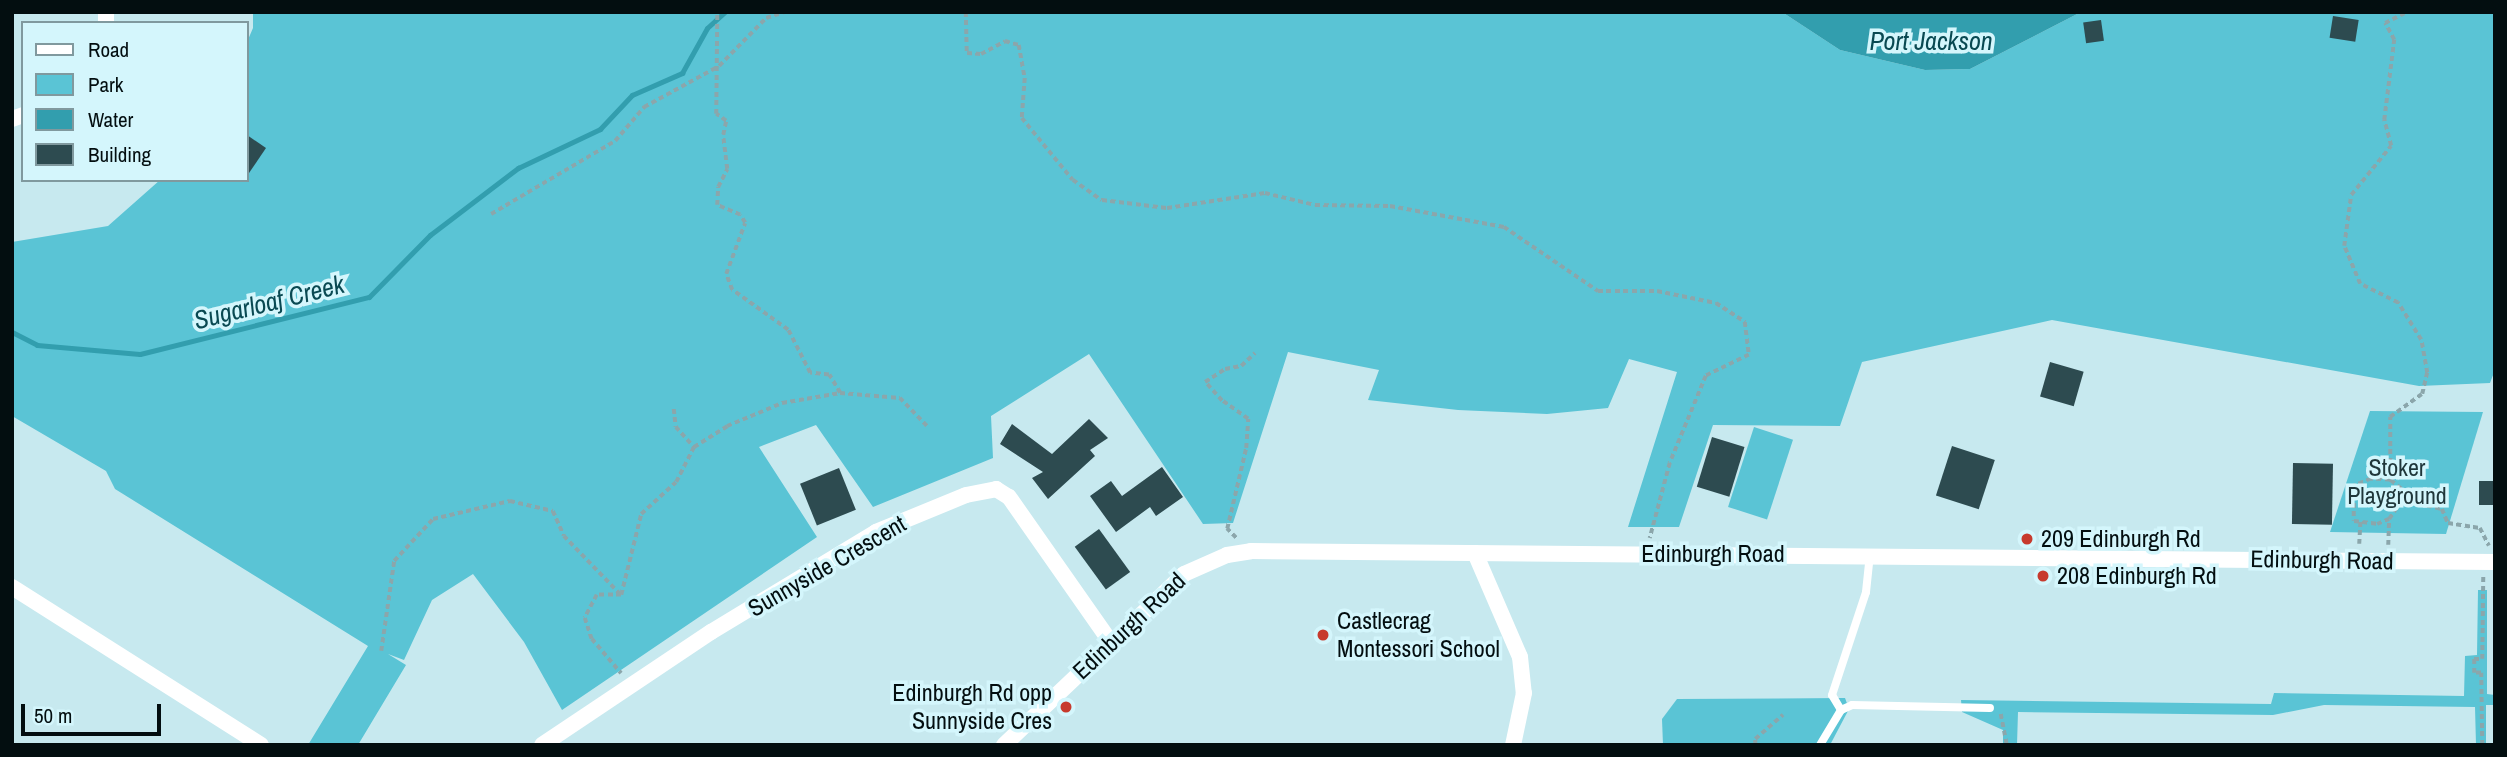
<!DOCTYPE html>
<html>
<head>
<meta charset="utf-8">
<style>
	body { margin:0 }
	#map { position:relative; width:2507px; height:757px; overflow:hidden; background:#c7e9ef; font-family:"Archivo Narrow",sans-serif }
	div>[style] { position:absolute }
	.green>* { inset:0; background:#5ac4d5; transform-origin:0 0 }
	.water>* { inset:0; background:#329eae }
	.stream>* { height:5px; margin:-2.5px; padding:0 2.5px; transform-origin:2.5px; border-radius:2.5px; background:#329eae }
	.building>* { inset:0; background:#2d4b50; transform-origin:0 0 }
	.path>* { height:3.5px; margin-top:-1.75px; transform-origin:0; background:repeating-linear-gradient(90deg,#8ba6ab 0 5px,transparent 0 8.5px) }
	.lane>* { height:8px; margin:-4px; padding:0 4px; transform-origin:4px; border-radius:4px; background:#fff }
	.street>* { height:16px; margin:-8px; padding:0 8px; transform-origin:8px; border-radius:8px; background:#fff }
	.dots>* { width:19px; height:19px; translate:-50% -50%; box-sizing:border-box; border:4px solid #d4f6fc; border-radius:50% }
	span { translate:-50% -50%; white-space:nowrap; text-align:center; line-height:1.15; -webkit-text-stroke:7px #d4f6fc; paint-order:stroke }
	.park-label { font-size:24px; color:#1f363a }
	.poi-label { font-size:24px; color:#030e10 }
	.left { translate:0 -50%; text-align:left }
	.right { translate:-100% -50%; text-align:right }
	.street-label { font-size:24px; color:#030e10 }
	.water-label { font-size:26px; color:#094952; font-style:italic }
	.frame { position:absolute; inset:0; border:14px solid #030e10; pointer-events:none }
	.legend { position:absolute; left:21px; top:21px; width:228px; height:161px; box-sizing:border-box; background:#d4f6fc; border:2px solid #80999e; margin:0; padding:9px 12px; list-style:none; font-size:21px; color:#030e10 }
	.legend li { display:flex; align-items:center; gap:14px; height:35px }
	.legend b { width:35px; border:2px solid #80999e }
	.scale { position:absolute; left:21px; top:704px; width:140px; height:32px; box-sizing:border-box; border:4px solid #030e10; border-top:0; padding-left:9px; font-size:21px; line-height:24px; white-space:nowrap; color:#030e10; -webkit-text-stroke:5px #d4f6fc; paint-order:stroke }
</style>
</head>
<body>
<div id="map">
	<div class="green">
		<i style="clip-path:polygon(253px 12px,1782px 12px,1840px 50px,1925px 70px,1970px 69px,2081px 12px,2495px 12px,2495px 370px,2490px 383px,2419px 386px,2052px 320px,1862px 362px,1840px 426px,1713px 425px,1679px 527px,1628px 527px,1677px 372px,1629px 359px,1608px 408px,1547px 414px,1458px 410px,1368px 400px,1379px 370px,1288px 352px,1233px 523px,1203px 524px,1089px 354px,991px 416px,993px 458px,873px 507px,816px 425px,759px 447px,817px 537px,562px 710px,524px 642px,473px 574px,432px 600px,404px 660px,388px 654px,406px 665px,358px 745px,308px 745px,368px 646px,115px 489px,106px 471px,12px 416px,12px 242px,108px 226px,160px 180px,247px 180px,247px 42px,253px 28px)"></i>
		<i style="clip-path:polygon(2370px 411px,2483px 412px,2446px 534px,2330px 532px)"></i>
		<i style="left:1754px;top:427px;width:41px;height:84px;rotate:18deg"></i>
		<i style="clip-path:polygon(2478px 590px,2487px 590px,2487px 694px,2495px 695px,2495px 705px,2486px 705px,2486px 745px,2476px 745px,2475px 707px,2324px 705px,2273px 715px,2018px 712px,2017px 745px,2003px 745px,2003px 730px,1962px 712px,1961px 700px,2271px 704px,2274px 693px,2464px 696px,2465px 656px,2477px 655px)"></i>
		<i style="clip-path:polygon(1845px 698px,1849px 709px,1830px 745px,1663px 745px,1662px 719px,1677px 699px)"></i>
	</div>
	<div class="water">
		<i style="clip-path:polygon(1782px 12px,2081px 12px,1970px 69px,1925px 70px,1840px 50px)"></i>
	</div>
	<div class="stream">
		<i style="left:12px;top:332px;width:28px;rotate:27deg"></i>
		<i style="left:37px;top:345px;width:103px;rotate:5deg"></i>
		<i style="left:140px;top:354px;width:236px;rotate:-14deg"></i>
		<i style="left:369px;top:297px;width:87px;rotate:-45.5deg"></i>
		<i style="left:430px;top:235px;width:111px;rotate:-37.3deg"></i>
		<i style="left:518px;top:168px;width:91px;rotate:-25.4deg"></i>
		<i style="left:600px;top:129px;width:47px;rotate:-46.7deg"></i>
		<i style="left:632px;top:95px;width:55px;rotate:-23.7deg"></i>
		<i style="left:682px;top:73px;width:51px;rotate:-60.9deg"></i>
		<i style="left:707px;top:28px;width:24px;rotate:-42deg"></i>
	</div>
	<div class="building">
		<i style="left:2333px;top:16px;width:26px;height:22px;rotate:9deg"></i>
		<i style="left:2101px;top:20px;width:21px;height:18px;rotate:82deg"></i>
		<i style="clip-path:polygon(247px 135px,266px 148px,247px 176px)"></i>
		<i style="left:2050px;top:362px;width:35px;height:36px;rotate:16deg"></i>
		<i style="clip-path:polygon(1089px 419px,1108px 438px,1090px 450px,1095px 456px,1048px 499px,1032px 478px,1043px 472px,1000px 444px,1012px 424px,1052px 454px)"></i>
		<i style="left:1712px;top:437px;width:34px;height:52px;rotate:17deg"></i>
		<i style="left:1952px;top:446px;width:45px;height:52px;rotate:18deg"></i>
		<i style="left:2293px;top:463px;width:40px;height:61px;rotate:1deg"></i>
		<i style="clip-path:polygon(1162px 467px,1183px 497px,1156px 516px,1150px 507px,1116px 532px,1090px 496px,1111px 481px,1122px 496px)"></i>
		<i style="left:839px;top:468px;width:45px;height:42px;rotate:68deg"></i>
		<i style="left:2495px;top:481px;width:24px;height:16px;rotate:90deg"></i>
		<i style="left:1099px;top:529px;width:53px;height:30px;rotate:54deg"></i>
	</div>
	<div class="path">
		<i style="left:966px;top:12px;width:41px;rotate:88.6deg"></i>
		<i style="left:967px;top:53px;width:14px;rotate:4deg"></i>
		<i style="left:981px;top:54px;width:27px;rotate:-28deg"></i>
		<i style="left:1005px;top:41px;width:15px;rotate:16deg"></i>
		<i style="left:1019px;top:45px;width:34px;rotate:80deg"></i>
		<i style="left:1025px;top:78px;width:40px;rotate:94.3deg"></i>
		<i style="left:1022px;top:118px;width:80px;rotate:50.6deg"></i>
		<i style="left:1073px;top:180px;width:35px;rotate:35deg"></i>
		<i style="left:1102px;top:200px;width:65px;rotate:7deg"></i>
		<i style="left:1167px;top:208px;width:99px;rotate:-8.7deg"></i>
		<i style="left:1265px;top:193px;width:51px;rotate:13.5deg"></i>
		<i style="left:1315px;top:205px;width:75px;rotate:0.8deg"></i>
		<i style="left:1390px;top:206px;width:116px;rotate:10.4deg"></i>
		<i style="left:1504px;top:227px;width:114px;rotate:34.2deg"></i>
		<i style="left:1598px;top:291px;width:59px"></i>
		<i style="left:1657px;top:291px;width:60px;rotate:11.5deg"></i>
		<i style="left:1716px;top:303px;width:35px;rotate:33deg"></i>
		<i style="left:1745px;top:322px;width:33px;rotate:83deg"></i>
		<i style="left:1749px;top:355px;width:48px;rotate:154deg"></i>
		<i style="left:1706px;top:376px;width:94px;rotate:112.5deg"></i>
		<i style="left:1670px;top:463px;width:78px;rotate:104.9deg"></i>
		<i style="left:491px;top:214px;width:144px;rotate:-30.5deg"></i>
		<i style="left:615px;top:141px;width:45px;rotate:-49.5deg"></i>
		<i style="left:644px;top:107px;width:85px;rotate:-28.7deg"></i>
		<i style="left:719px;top:66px;width:67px;rotate:-45.6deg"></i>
		<i style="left:766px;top:18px;width:19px;rotate:-18deg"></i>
		<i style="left:840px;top:393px;width:60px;rotate:4.8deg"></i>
		<i style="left:900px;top:398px;width:39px;rotate:46deg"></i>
		<i style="left:674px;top:409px;width:18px;rotate:84deg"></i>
		<i style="left:676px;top:427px;width:27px;rotate:48deg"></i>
		<i style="left:2390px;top:480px;width:63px;rotate:-90deg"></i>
		<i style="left:2390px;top:417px;width:39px;rotate:-36deg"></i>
		<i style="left:2422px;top:394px;width:22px;rotate:-77deg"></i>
		<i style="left:2427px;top:373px;width:34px;rotate:-100deg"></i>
		<i style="left:2421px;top:340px;width:44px;rotate:-121.9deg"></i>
		<i style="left:2398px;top:303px;width:42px;rotate:-153.4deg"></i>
		<i style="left:2360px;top:284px;width:41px;rotate:-112.8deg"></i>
		<i style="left:2344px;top:246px;width:51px;rotate:-82.2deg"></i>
		<i style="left:2351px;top:195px;width:63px;rotate:-50.8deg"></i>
		<i style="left:2391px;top:146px;width:27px;rotate:-105deg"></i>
		<i style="left:2384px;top:120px;width:81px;rotate:-82.9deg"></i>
		<i style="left:2394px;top:40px;width:19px;rotate:-118deg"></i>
		<i style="left:2385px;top:23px;width:25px;rotate:-27deg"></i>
		<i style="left:2402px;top:500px;width:41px;rotate:12.7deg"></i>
		<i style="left:2442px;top:509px;width:15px;rotate:67deg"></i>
		<i style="left:2448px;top:523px;width:32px;rotate:9deg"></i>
		<i style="left:2480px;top:528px;width:20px;rotate:63deg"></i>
		<i style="left:1236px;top:538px;width:13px;rotate:-135deg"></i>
		<i style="left:1227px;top:529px;width:83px;rotate:-76.8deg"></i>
		<i style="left:1246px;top:448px;width:29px;rotate:-86deg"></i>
		<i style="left:1248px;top:419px;width:32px;rotate:-145deg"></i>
		<i style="left:1222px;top:401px;width:25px;rotate:-132deg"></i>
		<i style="left:1205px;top:382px;width:24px;rotate:-33deg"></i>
		<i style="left:1225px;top:369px;width:16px;rotate:-11deg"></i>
		<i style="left:1241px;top:366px;width:19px;rotate:-43deg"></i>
		<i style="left:2359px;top:544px;width:22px;rotate:-87deg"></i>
		<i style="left:2388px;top:545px;width:26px;rotate:-88deg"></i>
		<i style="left:2389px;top:519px;width:23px;rotate:-56deg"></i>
		<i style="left:2402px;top:500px;width:11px;rotate:-95deg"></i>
		<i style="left:2401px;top:489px;width:14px;rotate:-141deg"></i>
		<i style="left:2390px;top:480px;width:19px;rotate:-177deg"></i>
		<i style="left:2371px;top:479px;width:18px;rotate:158deg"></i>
		<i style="left:2354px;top:486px;width:35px;rotate:90deg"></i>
		<i style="left:2354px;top:521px;width:23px;rotate:7deg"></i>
		<i style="left:2377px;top:524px;width:13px;rotate:-23deg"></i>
		<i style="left:621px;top:595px;width:83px;rotate:-76.1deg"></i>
		<i style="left:641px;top:514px;width:47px;rotate:-42.4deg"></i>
		<i style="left:676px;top:482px;width:39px;rotate:-63deg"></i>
		<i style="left:694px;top:447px;width:39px;rotate:-32deg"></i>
		<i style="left:727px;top:426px;width:60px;rotate:-22.7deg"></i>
		<i style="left:782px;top:403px;width:59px;rotate:-9.8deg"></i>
		<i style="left:840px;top:393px;width:21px;rotate:-121deg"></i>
		<i style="left:829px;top:375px;width:19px;rotate:-174deg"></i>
		<i style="left:810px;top:373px;width:48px;rotate:-117.1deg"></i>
		<i style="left:788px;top:330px;width:69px;rotate:-144.5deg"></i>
		<i style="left:732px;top:290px;width:17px;rotate:-111deg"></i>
		<i style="left:726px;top:274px;width:54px;rotate:-69.6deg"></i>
		<i style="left:745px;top:223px;width:9px;rotate:-122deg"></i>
		<i style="left:740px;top:215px;width:25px;rotate:-157deg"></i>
		<i style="left:717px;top:205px;width:18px;rotate:-87deg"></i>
		<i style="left:718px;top:187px;width:20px;rotate:-63deg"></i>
		<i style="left:727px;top:169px;width:34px;rotate:-97deg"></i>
		<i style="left:723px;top:135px;width:14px;rotate:-78deg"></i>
		<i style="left:726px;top:121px;width:12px;rotate:-145deg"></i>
		<i style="left:716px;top:114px;width:102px;rotate:-89.4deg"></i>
		<i style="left:621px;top:595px;width:24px;rotate:180deg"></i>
		<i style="left:597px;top:595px;width:26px;rotate:118deg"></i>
		<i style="left:585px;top:618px;width:22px;rotate:72deg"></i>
		<i style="left:592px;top:639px;width:45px;rotate:49.5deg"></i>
		<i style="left:381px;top:651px;width:91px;rotate:-81.8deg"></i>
		<i style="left:394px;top:561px;width:57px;rotate:-47.1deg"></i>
		<i style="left:433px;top:519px;width:79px;rotate:-13.2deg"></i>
		<i style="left:510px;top:501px;width:44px;rotate:13.1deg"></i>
		<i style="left:553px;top:511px;width:27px;rotate:66deg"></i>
		<i style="left:564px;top:536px;width:82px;rotate:46deg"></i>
		<i style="left:2001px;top:714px;width:32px;rotate:79deg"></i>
		<i style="left:1755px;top:745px;width:6px;rotate:-90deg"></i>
		<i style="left:1755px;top:739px;width:37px;rotate:-41deg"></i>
		<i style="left:2482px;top:745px;width:72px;rotate:-90.8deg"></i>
		<i style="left:2481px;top:673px;width:7px;rotate:180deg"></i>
		<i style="left:2474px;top:673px;width:14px;rotate:-90deg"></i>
		<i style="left:2474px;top:659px;width:8px"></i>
		<i style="left:2482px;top:659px;width:83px;rotate:-89.3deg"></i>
	</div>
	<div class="lane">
		<i style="left:1841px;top:710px;width:12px;rotate:-24deg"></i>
		<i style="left:1852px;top:705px;width:138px;rotate:1.2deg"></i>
		<i style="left:1820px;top:745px;width:41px;rotate:-59deg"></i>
		<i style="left:1841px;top:710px;width:17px;rotate:-121deg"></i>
		<i style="left:1832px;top:695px;width:108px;rotate:-71.7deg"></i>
		<i style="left:1866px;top:592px;width:36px;rotate:-84deg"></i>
	</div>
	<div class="street">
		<i style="left:106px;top:23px;width:11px;rotate:-90deg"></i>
		<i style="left:12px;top:119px;width:12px;rotate:-20deg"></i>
		<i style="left:1475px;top:553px;width:113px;rotate:66.6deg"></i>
		<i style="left:1520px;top:657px;width:36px;rotate:84deg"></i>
		<i style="left:1524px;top:693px;width:53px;rotate:101.9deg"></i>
		<i style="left:12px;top:587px;width:295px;rotate:32.4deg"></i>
		<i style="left:542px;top:745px;width:203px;rotate:-33.8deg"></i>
		<i style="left:711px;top:632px;width:193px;rotate:-31.2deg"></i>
		<i style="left:876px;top:532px;width:97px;rotate:-22.3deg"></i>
		<i style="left:966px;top:495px;width:31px;rotate:-11deg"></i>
		<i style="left:996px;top:489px;width:15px;rotate:32deg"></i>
		<i style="left:1009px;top:497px;width:176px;rotate:55deg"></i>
		<i style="left:1004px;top:745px;width:248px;rotate:-43.5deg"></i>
		<i style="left:1184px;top:574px;width:47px;rotate:-23.8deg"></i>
		<i style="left:1227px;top:555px;width:24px;rotate:-9deg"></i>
		<i style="left:1251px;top:551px;width:1244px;rotate:0.51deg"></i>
	</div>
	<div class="dots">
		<i style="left:2027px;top:539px;background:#c73a2d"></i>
		<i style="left:2043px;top:576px;background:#c73a2d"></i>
		<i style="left:1323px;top:635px;background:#c73a2d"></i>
		<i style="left:1066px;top:707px;background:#c73a2d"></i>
	</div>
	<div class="park-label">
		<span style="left:2397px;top:482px">Stoker<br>Playground</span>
	</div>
	<div class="poi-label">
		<span class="left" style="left:2041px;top:539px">209 Edinburgh Rd</span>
		<span class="left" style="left:2057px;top:576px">208 Edinburgh Rd</span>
		<span class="left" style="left:1337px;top:635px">Castlecrag<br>Montessori School</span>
		<span class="right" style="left:1052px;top:707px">Edinburgh Rd opp<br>Sunnyside Cres</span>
	</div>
	<div class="street-label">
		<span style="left:1713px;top:554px">Edinburgh Road</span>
		<span style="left:2322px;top:560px;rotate:1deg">Edinburgh Road</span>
		<span style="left:827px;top:566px;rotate:-30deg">Sunnyside Crescent</span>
		<span style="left:1129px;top:626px;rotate:-43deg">Edinburgh Road</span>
	</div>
	<div class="water-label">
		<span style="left:1931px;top:41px">Port Jackson</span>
		<span style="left:269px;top:302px;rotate:-14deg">Sugarloaf Creek</span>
	</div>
	<div class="frame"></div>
	<ul class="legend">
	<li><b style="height:9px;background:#fff"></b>Road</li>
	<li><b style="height:19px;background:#5ac4d5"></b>Park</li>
	<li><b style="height:19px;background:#329eae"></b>Water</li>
	<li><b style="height:19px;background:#2d4b50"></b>Building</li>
	</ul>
	<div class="scale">50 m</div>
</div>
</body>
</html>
